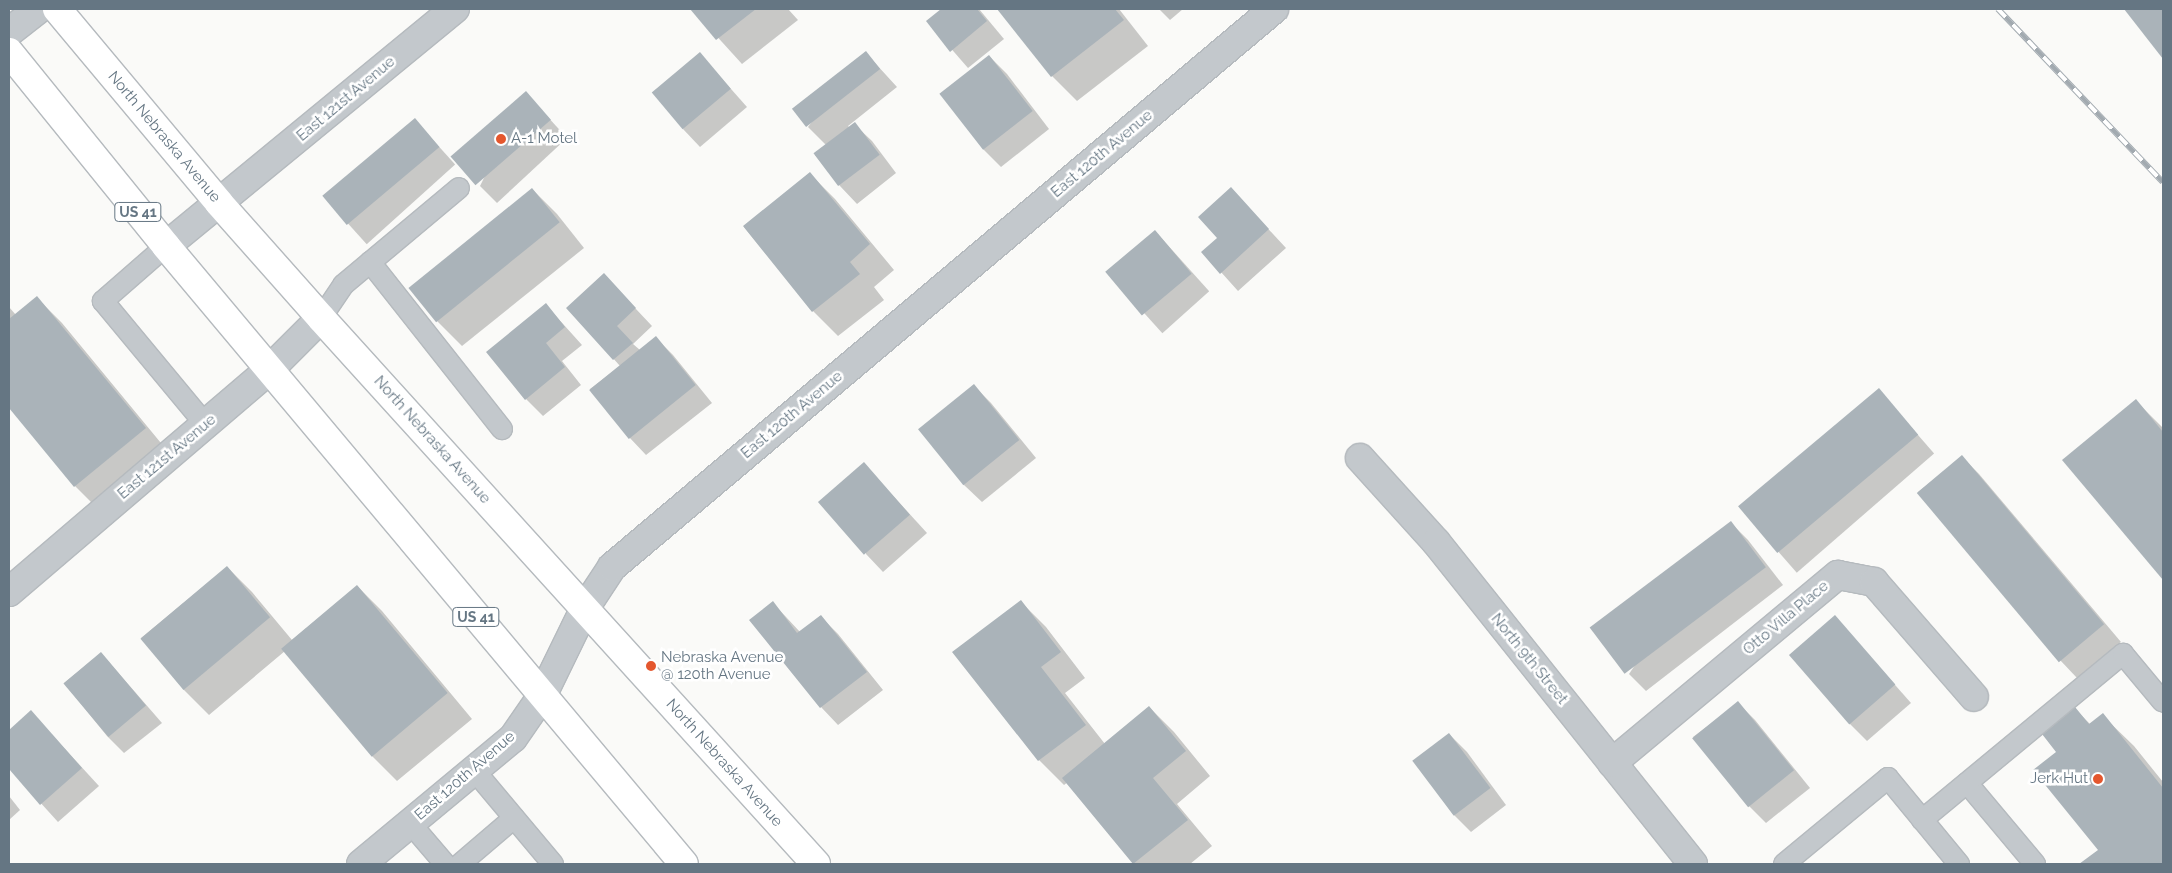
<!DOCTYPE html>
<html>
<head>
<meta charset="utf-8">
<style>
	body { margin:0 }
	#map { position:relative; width:2172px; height:873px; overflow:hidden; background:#fafaf8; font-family:Raleway,sans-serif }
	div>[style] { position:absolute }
	.shadow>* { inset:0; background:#0003; transform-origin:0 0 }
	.building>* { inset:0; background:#aab3b9; transform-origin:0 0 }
	.roads { filter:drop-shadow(1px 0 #b5babe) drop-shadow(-1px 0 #b5babe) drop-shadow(0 1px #b5babe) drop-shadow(0 -1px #b5babe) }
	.service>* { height:20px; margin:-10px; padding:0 10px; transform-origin:10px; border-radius:10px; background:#c3c8cc }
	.minor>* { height:28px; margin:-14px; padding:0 14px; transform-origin:14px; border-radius:14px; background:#c3c8cc }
	.primary>* { height:28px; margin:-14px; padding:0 14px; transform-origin:14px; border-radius:14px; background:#fff }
	.rail>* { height:5.5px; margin-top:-2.75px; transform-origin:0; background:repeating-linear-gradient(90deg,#fff 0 11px,#a2aab0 0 22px); box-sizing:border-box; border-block:1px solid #a2aab0 }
	.dots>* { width:14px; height:14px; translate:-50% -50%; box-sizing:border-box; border:2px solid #fff; border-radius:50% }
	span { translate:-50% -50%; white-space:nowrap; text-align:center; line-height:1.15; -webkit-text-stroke:5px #fff; paint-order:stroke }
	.shield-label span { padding:1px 4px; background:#fff; border:1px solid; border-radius:4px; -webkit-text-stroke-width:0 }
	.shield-label { font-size:14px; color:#657683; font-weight:700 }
	.street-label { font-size:15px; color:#657683 }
	.poi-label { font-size:15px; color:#657683 }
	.left { translate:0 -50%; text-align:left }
	.right { translate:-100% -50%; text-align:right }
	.frame { position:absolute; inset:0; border:10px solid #657683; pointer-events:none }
</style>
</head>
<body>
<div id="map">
	<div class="shadow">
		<i style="clip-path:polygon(692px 9px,788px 9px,798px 20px,742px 64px)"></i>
		<i style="clip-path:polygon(943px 9px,979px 9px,1004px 39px,968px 68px,927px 21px)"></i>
		<i style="clip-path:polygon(999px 9px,1119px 9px,1148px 46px,1077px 101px,1052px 76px)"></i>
		<i style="clip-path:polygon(1159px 9px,1183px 9px,1170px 20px)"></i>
		<i style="clip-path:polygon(2125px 9px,2163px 9px,2163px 57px)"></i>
		<i style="clip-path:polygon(865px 52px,897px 87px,848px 126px,850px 128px,854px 124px,872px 141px,896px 173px,857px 204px,840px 186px,815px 155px,827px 146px,808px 127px)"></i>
		<i style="clip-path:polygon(700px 54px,747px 107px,700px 147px,683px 129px)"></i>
		<i style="clip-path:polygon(989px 56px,1007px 74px,1049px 129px,1001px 167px,983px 149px,941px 94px)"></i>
		<i style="clip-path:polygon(526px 93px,567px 138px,497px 203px,480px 186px)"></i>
		<i style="left:415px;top:120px;width:60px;height:119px;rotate:48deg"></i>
		<i style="clip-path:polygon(810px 174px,835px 199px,894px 270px,874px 287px,884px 300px,838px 336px,813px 311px,744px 227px)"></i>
		<i style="clip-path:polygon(532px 189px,557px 214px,584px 248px,462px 346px,437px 321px)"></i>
		<i style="clip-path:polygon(1231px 189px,1286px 248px,1238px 291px,1203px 252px,1218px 238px)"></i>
		<i style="left:1155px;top:231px;width:81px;height:63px;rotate:48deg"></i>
		<i style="clip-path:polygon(604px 275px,652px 326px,633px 344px,640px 350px,656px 338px,673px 355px,712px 403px,646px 455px,629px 437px,590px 389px,620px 366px,568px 308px)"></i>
		<i style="clip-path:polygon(37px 298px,62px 323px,170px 454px,100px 511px,75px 486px,9px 406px,9px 307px,16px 315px)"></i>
		<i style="clip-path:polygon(546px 305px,582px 345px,562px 361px,581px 385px,543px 416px,526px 399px)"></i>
		<i style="clip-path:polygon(974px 386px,991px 403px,1036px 458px,982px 502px,964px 485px)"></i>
		<i style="left:1879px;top:390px;width:84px;height:182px;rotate:49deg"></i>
		<i style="clip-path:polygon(2136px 401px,2163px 428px,2163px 578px,2064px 460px)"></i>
		<i style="clip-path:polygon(1962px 457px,1979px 474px,2121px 642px,2077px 678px,2060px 660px,1918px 492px)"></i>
		<i style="clip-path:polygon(864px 464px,927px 533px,883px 572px,866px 554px)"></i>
		<i style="clip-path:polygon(1731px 523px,1748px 540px,1783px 585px,1646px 691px,1629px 674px)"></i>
		<i style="clip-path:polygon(227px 567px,252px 592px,292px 640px,357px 586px,382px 611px,472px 719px,397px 781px,372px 756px,285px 651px,209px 715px,184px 690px,141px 638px)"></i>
		<i style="clip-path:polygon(1021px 602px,1046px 627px,1085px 678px,1065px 693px,1105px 744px,1149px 707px,1174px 732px,1210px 776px,1177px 804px,1212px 846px,1190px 864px,1135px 864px,1068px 782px,1064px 785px,1039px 760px)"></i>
		<i style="clip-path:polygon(773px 603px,800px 632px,820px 616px,838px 634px,883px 690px,838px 725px,821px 707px)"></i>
		<i style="clip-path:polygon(1835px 617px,1911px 703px,1867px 741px,1850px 724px)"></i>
		<i style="clip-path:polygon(101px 653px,162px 723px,124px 753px,107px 736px,64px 683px)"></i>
		<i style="clip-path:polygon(1738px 703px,1755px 720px,1810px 788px,1766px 823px,1748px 805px,1693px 737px)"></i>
		<i style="clip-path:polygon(2075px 709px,2090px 724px,2102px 715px,2134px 746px,2163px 782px,2163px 864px,2081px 864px,2100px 850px,2058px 752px)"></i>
		<i style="clip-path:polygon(31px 712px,99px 786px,58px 822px,9px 768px,9px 731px)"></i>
		<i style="clip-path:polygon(1449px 734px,1467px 752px,1506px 805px,1471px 832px,1453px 814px,1414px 761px)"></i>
		<i style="clip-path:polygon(9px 796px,20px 810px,9px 820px)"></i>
	</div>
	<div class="building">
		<i style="clip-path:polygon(690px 9px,756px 9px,716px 40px)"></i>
		<i style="clip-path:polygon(941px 9px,977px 9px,987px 21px,950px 52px,926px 21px)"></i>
		<i style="clip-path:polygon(997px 9px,1115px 9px,1124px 20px,1051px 77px)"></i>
		<i style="clip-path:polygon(2124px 9px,2163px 9px,2163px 59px)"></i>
		<i style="left:866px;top:51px;width:23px;height:94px;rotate:52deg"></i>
		<i style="left:700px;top:52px;width:48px;height:63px;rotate:50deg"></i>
		<i style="left:989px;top:55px;width:71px;height:63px;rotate:52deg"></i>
		<i style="left:526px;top:91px;width:38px;height:100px;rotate:49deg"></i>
		<i style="left:415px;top:118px;width:38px;height:121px;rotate:50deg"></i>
		<i style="left:855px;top:122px;width:41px;height:52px;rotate:53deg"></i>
		<i style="clip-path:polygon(810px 172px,870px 244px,850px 262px,860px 274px,812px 312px,743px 226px)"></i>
		<i style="clip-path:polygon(1231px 187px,1269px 229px,1220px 274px,1201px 252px,1217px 238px,1198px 217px)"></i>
		<i style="left:532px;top:188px;width:44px;height:159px;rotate:51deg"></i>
		<i style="left:1155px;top:230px;width:57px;height:65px;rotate:50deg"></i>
		<i style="clip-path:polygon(604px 273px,636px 308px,617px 326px,633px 343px,613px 360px,566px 308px)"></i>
		<i style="clip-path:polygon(37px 296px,146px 428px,74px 487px,9px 408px,9px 319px)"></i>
		<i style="clip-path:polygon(546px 303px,565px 327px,546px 343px,565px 367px,525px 400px,486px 352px)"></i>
		<i style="left:656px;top:336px;width:63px;height:86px;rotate:51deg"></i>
		<i style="left:974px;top:384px;width:72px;height:72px;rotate:51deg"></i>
		<i style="left:1879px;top:388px;width:61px;height:184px;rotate:50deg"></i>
		<i style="clip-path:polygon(2136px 399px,2163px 432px,2163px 580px,2062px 460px)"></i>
		<i style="left:1962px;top:455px;width:221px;height:59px;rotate:50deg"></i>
		<i style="left:864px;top:462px;width:70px;height:61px;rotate:49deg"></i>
		<i style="left:1731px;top:521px;width:58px;height:177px;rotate:53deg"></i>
		<i style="left:227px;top:566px;width:67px;height:113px;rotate:50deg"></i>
		<i style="left:357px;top:585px;width:141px;height:99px;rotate:50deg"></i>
		<i style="clip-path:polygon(1021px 600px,1061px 652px,1041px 667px,1086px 725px,1038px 761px,952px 652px)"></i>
		<i style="clip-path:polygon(773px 601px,797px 633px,821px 615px,867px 672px,820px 708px,749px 620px)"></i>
		<i style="left:1835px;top:615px;width:92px;height:61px;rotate:49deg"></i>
		<i style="left:101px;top:652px;width:70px;height:49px;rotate:50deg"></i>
		<i style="left:1738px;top:701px;width:89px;height:59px;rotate:51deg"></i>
		<i style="clip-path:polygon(1149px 706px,1186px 751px,1153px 778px,1188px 820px,1133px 864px,1062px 778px)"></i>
		<i style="clip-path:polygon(2075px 707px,2089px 724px,2103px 713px,2163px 788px,2163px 864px,2079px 864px,2098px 850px,2033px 770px,2056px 752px,2042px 734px)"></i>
		<i style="clip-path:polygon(31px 710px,82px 768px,40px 805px,9px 769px,9px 730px)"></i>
		<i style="left:1449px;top:733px;width:69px;height:46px;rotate:53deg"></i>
	</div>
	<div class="roads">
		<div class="service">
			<i style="left:166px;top:246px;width:84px;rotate:138.9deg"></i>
			<i style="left:103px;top:301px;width:160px;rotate:50.3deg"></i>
			<i style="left:370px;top:262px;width:213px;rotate:51.7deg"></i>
			<i style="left:321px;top:318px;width:40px;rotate:-56deg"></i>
			<i style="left:343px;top:285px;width:151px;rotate:-39.9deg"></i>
			<i style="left:474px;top:770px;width:123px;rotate:50deg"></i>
			<i style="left:1967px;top:783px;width:106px;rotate:50deg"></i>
			<i style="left:1922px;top:820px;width:261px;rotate:-39.6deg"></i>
			<i style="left:2123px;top:654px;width:62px;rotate:50.2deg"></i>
			<i style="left:410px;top:823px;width:54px;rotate:49.5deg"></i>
			<i style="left:460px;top:864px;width:71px;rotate:-40.4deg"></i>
			<i style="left:1784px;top:864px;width:135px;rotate:-39.6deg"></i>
			<i style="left:1888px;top:778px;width:112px;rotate:50.5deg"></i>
		</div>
		<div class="minor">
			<i style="left:9px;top:32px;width:37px;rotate:-38deg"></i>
			<i style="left:166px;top:246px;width:374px;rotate:-39.4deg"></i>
			<i style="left:1360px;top:458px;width:113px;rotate:47.9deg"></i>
			<i style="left:1436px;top:542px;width:412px;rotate:51.4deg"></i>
			<i style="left:9px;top:592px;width:343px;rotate:-40.5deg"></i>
			<i style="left:270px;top:369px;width:72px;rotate:-45deg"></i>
			<i style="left:1612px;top:763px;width:294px;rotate:-39.8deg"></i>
			<i style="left:1838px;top:575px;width:37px;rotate:11deg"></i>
			<i style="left:1874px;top:582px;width:152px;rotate:49deg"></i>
			<i style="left:361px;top:864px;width:197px;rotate:-39.7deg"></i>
			<i style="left:513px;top:738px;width:51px;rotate:-55.4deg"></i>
			<i style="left:542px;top:696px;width:98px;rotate:-64deg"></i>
			<i style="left:585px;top:608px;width:49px;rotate:-56.6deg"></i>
			<i style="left:612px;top:567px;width:866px;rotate:-40.13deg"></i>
		</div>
		<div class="primary">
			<i style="left:57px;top:9px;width:253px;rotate:50.1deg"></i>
			<i style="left:219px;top:203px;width:154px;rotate:48.4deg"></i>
			<i style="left:321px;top:318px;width:737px;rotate:47.8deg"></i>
			<i style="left:9px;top:52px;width:250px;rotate:51deg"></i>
			<i style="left:166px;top:246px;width:806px;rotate:50.03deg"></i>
		</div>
	</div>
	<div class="rail">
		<i style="left:1998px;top:9px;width:239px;rotate:46.4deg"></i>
	</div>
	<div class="dots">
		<i style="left:501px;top:139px;background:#e4572e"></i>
		<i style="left:651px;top:666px;background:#e4572e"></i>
		<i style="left:2098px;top:779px;background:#e4572e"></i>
	</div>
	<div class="shield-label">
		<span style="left:138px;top:212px">US 41</span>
		<span style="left:476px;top:617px">US 41</span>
	</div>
	<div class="street-label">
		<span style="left:346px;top:99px;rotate:-40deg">East 121st Avenue</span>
		<span style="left:164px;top:137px;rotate:50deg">North Nebraska Avenue</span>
		<span style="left:1102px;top:154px;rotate:-40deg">East 120th Avenue</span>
		<span style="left:792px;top:415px;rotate:-40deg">East 120th Avenue</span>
		<span style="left:432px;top:440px;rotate:48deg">North Nebraska Avenue</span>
		<span style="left:167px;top:457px;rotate:-40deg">East 121st Avenue</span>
		<span style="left:1786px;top:618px;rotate:-40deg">Otto Villa Place</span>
		<span style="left:1529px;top:659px;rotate:51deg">North 9th Street</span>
		<span style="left:724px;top:763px;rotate:48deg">North Nebraska Avenue</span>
		<span style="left:465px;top:776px;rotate:-41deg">East 120th Avenue</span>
	</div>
	<div class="poi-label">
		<span class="left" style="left:511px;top:139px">A-1 Motel</span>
		<span class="left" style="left:661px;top:666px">Nebraska Avenue<br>@ 120th Avenue</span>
		<span class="right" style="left:2088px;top:779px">Jerk Hut</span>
	</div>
	<div class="frame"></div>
</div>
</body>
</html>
